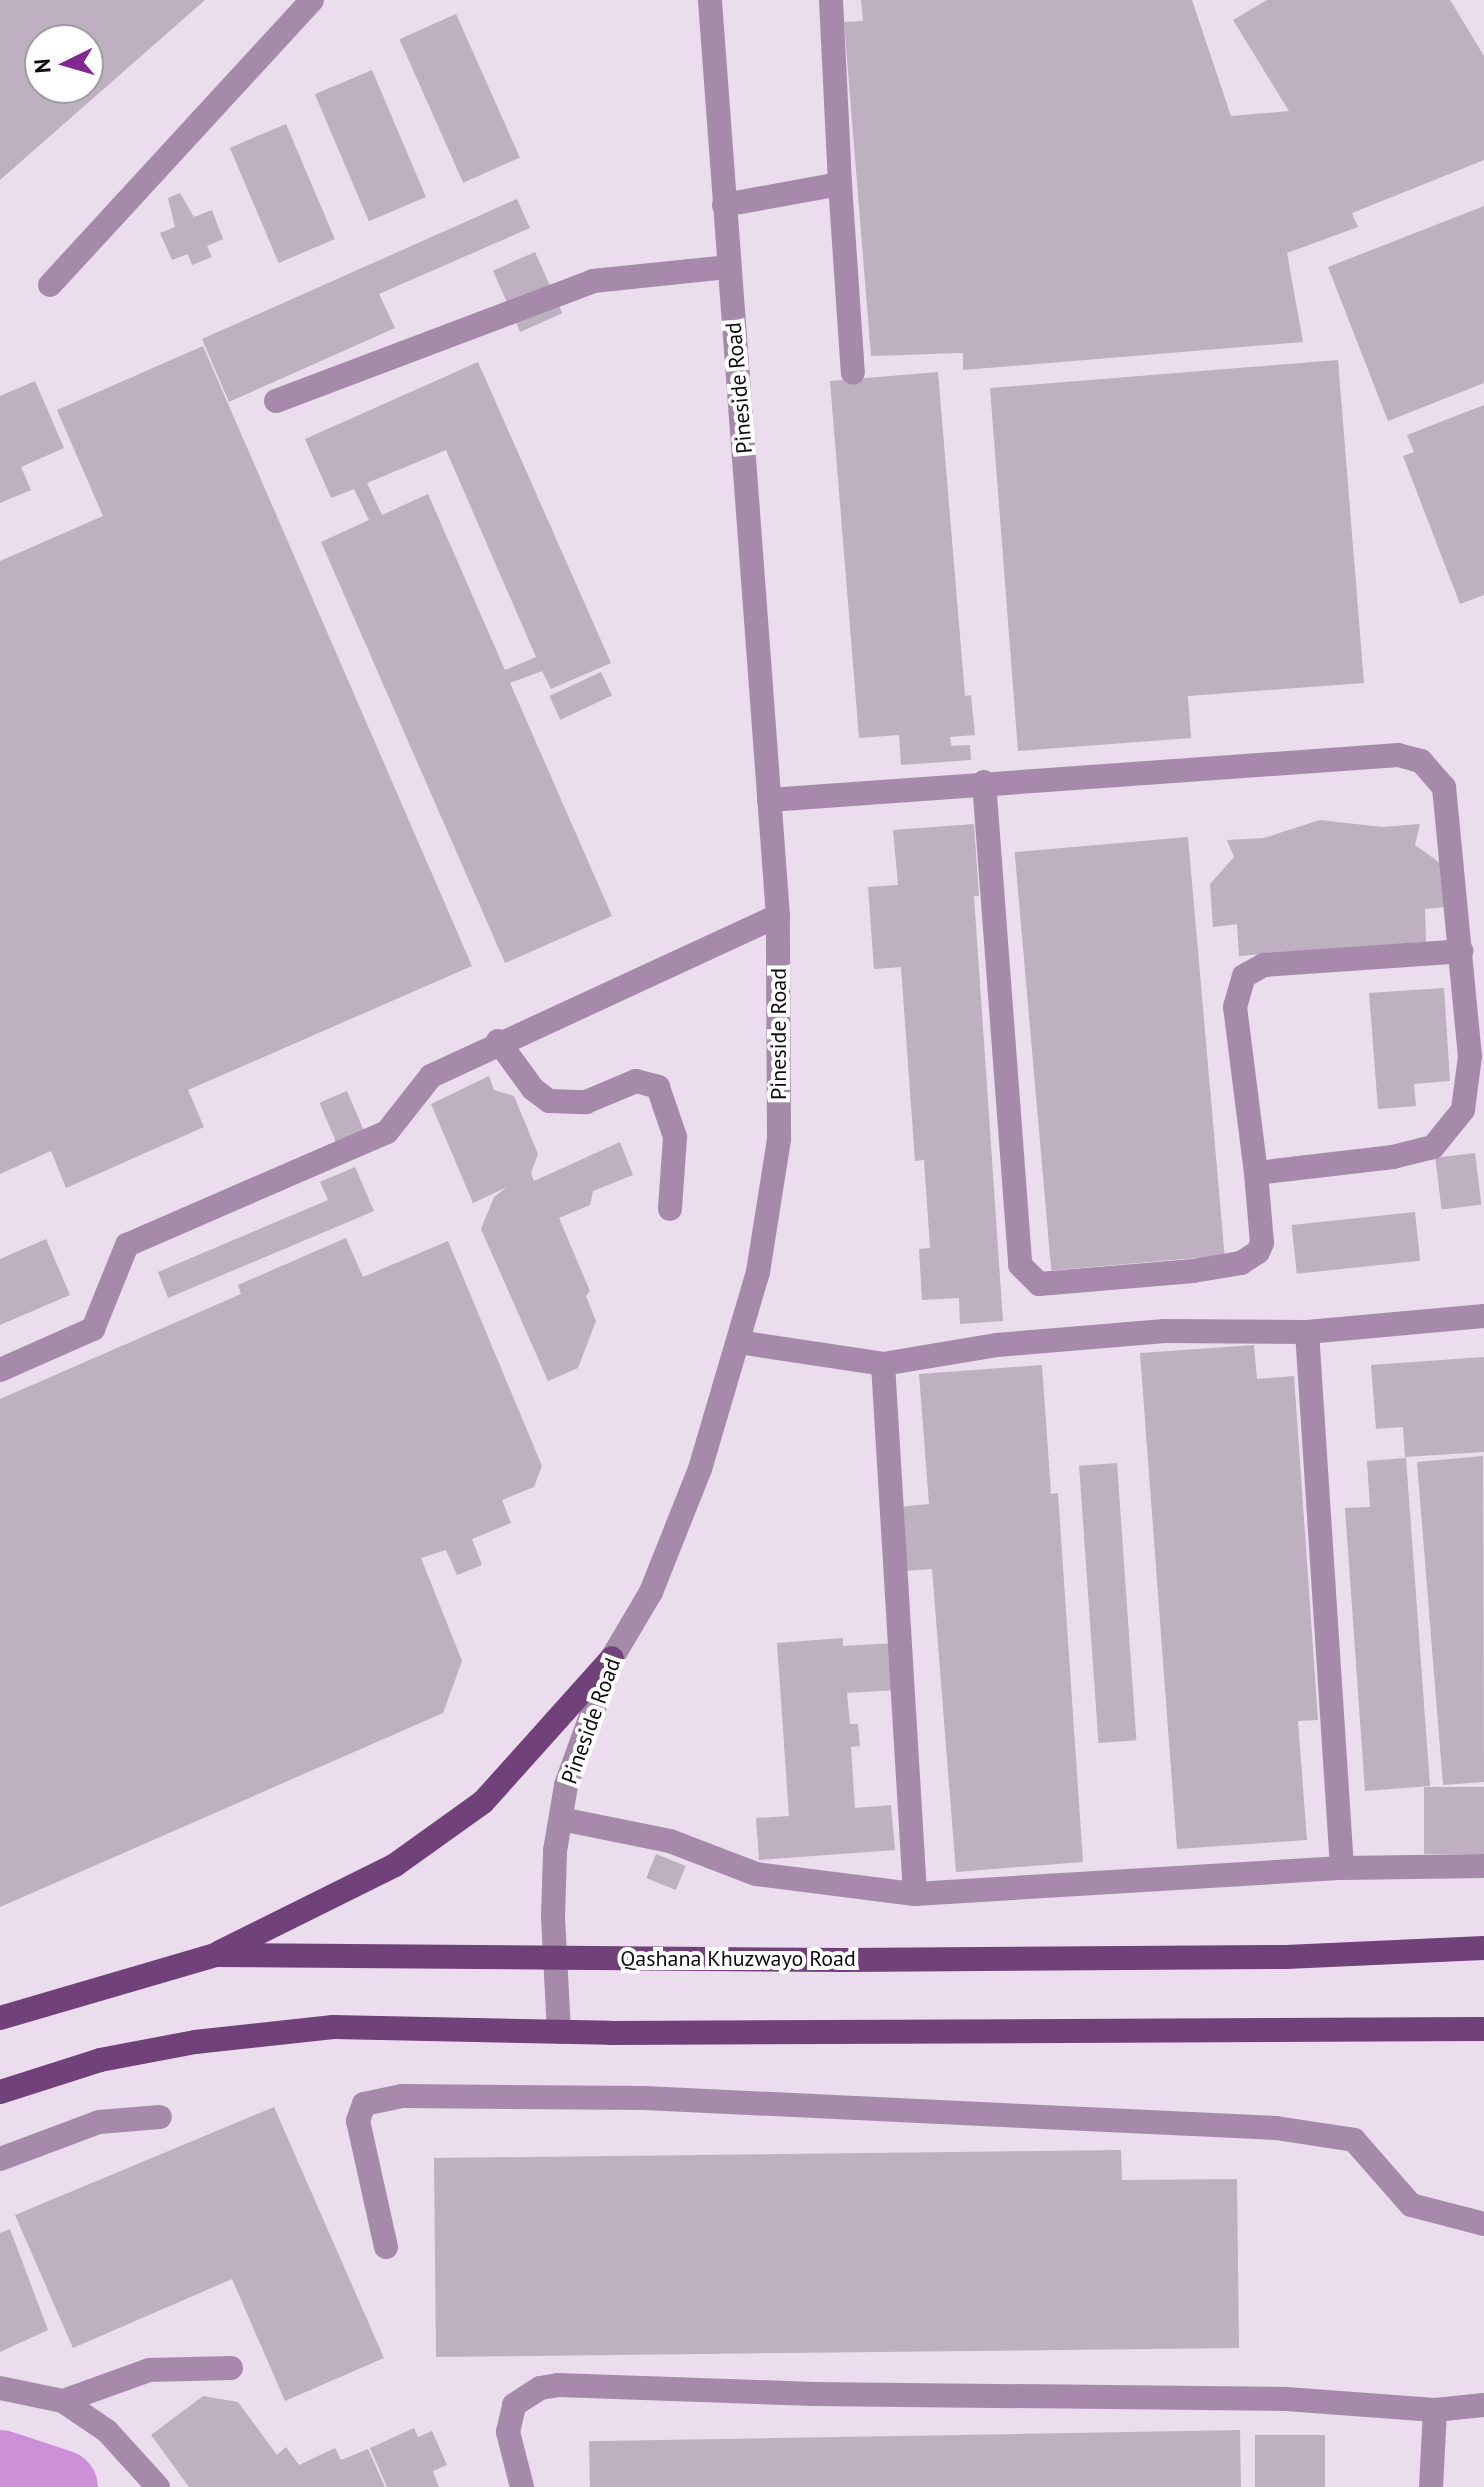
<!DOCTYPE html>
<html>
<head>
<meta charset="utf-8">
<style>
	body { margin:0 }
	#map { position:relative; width:1484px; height:2487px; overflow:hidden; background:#ebdcee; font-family:"PT Sans",sans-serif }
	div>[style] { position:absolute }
	.river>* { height:74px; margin:-37px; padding:0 37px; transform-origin:37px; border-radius:37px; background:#ce8fd9 }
	.building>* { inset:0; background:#beb0c0; transform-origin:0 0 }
	.minor>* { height:24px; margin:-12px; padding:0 12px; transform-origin:12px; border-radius:12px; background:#a58aaa }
	.major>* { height:24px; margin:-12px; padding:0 12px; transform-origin:12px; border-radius:12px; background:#714179 }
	span { translate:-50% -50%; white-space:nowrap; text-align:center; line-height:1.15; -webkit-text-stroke:8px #fff; paint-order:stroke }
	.street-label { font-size:22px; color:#100b11 }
	.north { position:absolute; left:24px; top:24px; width:80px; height:80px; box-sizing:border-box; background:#fff; border:2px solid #9f9da0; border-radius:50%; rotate:265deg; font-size:22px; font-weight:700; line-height:32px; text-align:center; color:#100b11 }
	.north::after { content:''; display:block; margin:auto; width:28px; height:36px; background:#842793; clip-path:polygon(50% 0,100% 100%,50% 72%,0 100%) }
</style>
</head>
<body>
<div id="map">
	<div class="river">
		<i style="left:0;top:2467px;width:64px;rotate:18.2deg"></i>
	</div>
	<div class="building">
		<i style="clip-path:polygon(evenodd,0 0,205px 0,0 180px,0 0,40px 40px,88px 40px,88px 88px,40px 88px,40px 40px)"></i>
		<i style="clip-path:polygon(861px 0,1192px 0,1231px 116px,1289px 111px,1233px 20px,1267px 0,1450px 0,1484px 56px,1484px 160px,1352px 213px,1358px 227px,1287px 253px,1303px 342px,963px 370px,963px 353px,871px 356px,844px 22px,863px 21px)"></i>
		<i style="left:456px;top:14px;width:157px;height:62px;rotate:66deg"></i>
		<i style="left:372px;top:70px;width:138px;height:62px;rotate:67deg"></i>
		<i style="left:286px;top:124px;width:125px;height:61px;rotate:67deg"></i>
		<i style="clip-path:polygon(180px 193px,194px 217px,212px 210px,223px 239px,207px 246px,212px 257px,192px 265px,188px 254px,172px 260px,160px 233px,175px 227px,168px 198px)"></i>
		<i style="clip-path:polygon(517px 199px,530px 228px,379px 294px,395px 328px,229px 402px,202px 339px)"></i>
		<i style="clip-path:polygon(1484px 206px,1484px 383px,1388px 421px,1328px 267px)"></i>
		<i style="left:535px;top:252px;width:67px;height:46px;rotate:66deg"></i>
		<i style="clip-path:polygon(203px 346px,472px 966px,188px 1090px,204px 1127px,66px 1188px,51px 1151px,0 1174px,0 561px,103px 516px,57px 410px)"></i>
		<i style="clip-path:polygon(1338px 360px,1364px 683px,1188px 696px,1191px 738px,1018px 751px,990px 388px)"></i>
		<i style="clip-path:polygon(evenodd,478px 362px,611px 663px,551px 689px,542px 671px,510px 683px,612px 916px,505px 963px,321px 542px,369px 520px,354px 489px,331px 498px,305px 439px,478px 362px,446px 450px,536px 657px,505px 670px,428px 494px,382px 515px,367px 483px,446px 450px)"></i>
		<i style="clip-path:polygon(938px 372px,965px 696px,971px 695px,975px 735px,950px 737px,951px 746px,970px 745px,971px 760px,901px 765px,899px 735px,859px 738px,830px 381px)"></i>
		<i style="clip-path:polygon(35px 381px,64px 448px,21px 467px,31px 490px,0 503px,0 396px)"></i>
		<i style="clip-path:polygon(1484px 405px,1484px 595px,1460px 604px,1403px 456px,1414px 452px,1407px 435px)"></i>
		<i style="left:601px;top:672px;width:26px;height:57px;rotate:65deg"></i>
		<i style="clip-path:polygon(1320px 820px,1382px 827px,1420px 824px,1415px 845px,1443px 865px,1446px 907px,1425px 909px,1426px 942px,1239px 956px,1237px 924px,1213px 927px,1210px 884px,1234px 857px,1227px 840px,1264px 838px)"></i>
		<i style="clip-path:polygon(974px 824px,979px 896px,974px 896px,1003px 1321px,960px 1324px,959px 1298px,922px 1300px,919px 1249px,930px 1248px,924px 1160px,915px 1161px,901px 967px,874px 969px,868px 887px,898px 885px,893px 830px)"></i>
		<i style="left:1188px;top:837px;width:420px;height:174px;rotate:85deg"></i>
		<i style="clip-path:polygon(1444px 988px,1450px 1081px,1414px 1084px,1416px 1106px,1378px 1109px,1369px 993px)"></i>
		<i style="clip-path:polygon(489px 1076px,494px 1090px,514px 1096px,538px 1154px,531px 1173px,534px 1181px,620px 1142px,633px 1175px,593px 1191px,590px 1205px,559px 1218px,590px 1291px,586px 1296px,596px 1321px,578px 1368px,548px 1381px,481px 1229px,494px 1197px,507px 1187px,473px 1203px,431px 1104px)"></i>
		<i style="left:347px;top:1091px;width:48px;height:30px;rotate:67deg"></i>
		<i style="left:1475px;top:1153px;width:52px;height:40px;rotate:83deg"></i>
		<i style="clip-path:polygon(355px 1167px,374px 1211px,168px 1298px,158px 1272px,328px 1200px,320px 1182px)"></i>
		<i style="left:1415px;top:1212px;width:49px;height:124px;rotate:84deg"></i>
		<i style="clip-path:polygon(346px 1238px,363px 1277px,448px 1241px,542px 1466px,534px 1487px,502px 1500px,511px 1523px,472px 1539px,482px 1565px,457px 1575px,446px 1550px,421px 1558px,462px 1661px,443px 1713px,0 1907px,0 1399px,241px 1294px,238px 1285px)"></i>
		<i style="clip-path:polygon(46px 1239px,70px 1295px,0 1325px,0 1259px)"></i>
		<i style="clip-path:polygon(1254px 1345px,1257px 1379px,1294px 1376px,1318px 1720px,1298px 1721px,1307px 1840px,1177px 1849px,1140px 1353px)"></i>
		<i style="clip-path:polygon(1484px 1357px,1484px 1452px,1405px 1457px,1403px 1427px,1376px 1429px,1371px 1365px)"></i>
		<i style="clip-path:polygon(1042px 1365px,1051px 1494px,1058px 1493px,1083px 1862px,956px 1872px,932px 1569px,903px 1571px,899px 1507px,929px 1504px,919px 1374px)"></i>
		<i style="clip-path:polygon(1483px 1456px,1484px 1782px,1443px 1785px,1417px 1462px)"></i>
		<i style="clip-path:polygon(1406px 1458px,1430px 1786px,1365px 1791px,1345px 1508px,1370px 1507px,1367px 1461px)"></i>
		<i style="left:1117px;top:1463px;width:278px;height:38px;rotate:86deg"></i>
		<i style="clip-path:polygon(843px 1638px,843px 1646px,895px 1643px,898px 1690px,847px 1693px,850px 1724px,858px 1724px,860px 1746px,851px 1747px,855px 1808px,891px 1805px,895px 1850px,759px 1860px,756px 1818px,789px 1816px,777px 1643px)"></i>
		<i style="left:1484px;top:1787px;width:67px;height:60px;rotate:90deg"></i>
		<i style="left:656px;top:1854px;width:32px;height:26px;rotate:22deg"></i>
		<i style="clip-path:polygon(274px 2107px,384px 2358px,285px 2401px,232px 2279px,73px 2348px,15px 2215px)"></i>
		<i style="clip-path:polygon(1121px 2150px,1122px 2180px,1237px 2179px,1239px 2348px,436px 2357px,434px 2158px)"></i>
		<i style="clip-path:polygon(10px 2229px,48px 2330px,0 2352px,0 2233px)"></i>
		<i style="clip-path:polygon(203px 2396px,238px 2402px,277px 2455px,286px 2447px,299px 2465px,335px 2448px,341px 2460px,368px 2449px,385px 2487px,189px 2487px,151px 2435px)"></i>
		<i style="clip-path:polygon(414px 2428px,418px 2437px,432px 2431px,447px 2465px,433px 2471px,439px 2487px,387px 2487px,370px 2448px)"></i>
		<i style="left:1240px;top:2430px;width:57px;height:651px;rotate:89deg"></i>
		<i style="left:1255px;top:2435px;width:70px;height:52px"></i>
	</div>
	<div class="minor">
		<i style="left:840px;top:184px;width:189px;rotate:86.1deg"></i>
		<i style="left:724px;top:205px;width:118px;rotate:-10.3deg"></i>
		<i style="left:840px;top:184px;width:184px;rotate:-92.8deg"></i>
		<i style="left:50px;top:285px;width:387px;rotate:-47.4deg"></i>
		<i style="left:276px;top:401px;width:339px;rotate:-20.7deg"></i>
		<i style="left:593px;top:281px;width:137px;rotate:-5.9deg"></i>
		<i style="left:984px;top:782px;width:484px;rotate:85.7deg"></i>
		<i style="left:1020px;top:1265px;width:27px;rotate:45deg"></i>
		<i style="left:1039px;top:1284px;width:155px;rotate:-4.8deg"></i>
		<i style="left:1193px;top:1271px;width:49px;rotate:-9.5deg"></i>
		<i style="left:1241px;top:1263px;width:20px;rotate:-33deg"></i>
		<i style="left:1258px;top:1252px;width:10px;rotate:-66deg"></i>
		<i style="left:1262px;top:1243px;width:70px;rotate:-94.9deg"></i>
		<i style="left:1256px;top:1173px;width:167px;rotate:-97.2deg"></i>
		<i style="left:1235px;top:1007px;width:32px;rotate:-74deg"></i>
		<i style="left:1244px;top:976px;width:23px;rotate:-29deg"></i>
		<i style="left:1264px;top:965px;width:198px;rotate:-4deg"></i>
		<i style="left:769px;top:800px;width:631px;rotate:-4.09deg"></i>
		<i style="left:1398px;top:755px;width:24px;rotate:15deg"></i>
		<i style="left:1421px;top:761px;width:35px;rotate:49deg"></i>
		<i style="left:1444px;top:787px;width:270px;rotate:84.5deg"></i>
		<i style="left:1470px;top:1056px;width:54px;rotate:97.4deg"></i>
		<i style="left:1463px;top:1110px;width:48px;rotate:129deg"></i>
		<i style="left:1433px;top:1147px;width:41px;rotate:166deg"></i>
		<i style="left:1393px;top:1157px;width:138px;rotate:173.3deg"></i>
		<i style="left:498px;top:1041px;width:59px;rotate:53.9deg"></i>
		<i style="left:533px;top:1089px;width:20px;rotate:37deg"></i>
		<i style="left:549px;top:1101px;width:37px;rotate:2deg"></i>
		<i style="left:586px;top:1102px;width:54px;rotate:-22.8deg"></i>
		<i style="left:636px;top:1081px;width:23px;rotate:15deg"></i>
		<i style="left:658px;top:1087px;width:53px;rotate:71.2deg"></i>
		<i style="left:675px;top:1137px;width:72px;rotate:94deg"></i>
		<i style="left:1307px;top:1332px;width:537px;rotate:86.26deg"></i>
		<i style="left:738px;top:1342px;width:147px;rotate:8.6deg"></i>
		<i style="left:883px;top:1364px;width:116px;rotate:-9.5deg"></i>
		<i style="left:997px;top:1345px;width:168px;rotate:-4.8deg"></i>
		<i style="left:1164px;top:1331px;width:143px;rotate:0.4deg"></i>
		<i style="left:1307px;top:1332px;width:178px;rotate:-5.2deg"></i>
		<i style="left:883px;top:1364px;width:531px;rotate:86.54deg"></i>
		<i style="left:0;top:1370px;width:102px;rotate:-23.8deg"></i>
		<i style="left:93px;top:1329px;width:91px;rotate:-68deg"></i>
		<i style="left:127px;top:1245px;width:283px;rotate:-23.5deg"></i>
		<i style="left:387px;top:1132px;width:71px;rotate:-51.8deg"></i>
		<i style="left:431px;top:1076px;width:382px;rotate:-24.8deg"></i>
		<i style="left:561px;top:1819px;width:111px;rotate:11.4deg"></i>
		<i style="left:670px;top:1841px;width:92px;rotate:21deg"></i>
		<i style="left:756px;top:1874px;width:160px;rotate:7.2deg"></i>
		<i style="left:915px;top:1894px;width:428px;rotate:-3.5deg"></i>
		<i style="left:1342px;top:1868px;width:142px;rotate:-0.8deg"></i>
		<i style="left:559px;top:2032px;width:116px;rotate:-93deg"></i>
		<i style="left:553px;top:1916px;width:65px;rotate:-88.2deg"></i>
		<i style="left:555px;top:1851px;width:67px;rotate:-80.5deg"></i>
		<i style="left:566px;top:1785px;width:135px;rotate:-70.1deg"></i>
		<i style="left:612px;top:1658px;width:77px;rotate:-59.4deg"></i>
		<i style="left:651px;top:1592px;width:132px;rotate:-68.3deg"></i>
		<i style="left:700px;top:1469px;width:205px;rotate:-73.6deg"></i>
		<i style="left:758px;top:1272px;width:135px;rotate:-81deg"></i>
		<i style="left:779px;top:1139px;width:223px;rotate:-90.3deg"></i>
		<i style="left:778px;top:916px;width:919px;rotate:-94.25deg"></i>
		<i style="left:0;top:2159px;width:106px;rotate:-20.5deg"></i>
		<i style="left:99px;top:2122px;width:61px;rotate:-4.7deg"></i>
		<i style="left:386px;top:2247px;width:129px;rotate:-102.5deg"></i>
		<i style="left:358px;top:2121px;width:18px;rotate:-71deg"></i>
		<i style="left:364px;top:2104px;width:40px;rotate:-12deg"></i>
		<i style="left:403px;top:2096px;width:241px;rotate:0.5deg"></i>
		<i style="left:644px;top:2098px;width:633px;rotate:2.72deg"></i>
		<i style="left:1276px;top:2128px;width:79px;rotate:8.7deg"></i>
		<i style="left:1354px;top:2140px;width:86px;rotate:48.8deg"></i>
		<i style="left:1411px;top:2205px;width:75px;rotate:14.6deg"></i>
		<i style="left:0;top:2388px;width:64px;rotate:11.7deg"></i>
		<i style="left:63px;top:2401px;width:53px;rotate:34.3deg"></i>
		<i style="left:107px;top:2431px;width:76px;rotate:47.7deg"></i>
		<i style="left:63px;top:2401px;width:91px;rotate:-19.8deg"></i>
		<i style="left:149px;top:2370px;width:82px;rotate:-1.4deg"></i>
		<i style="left:522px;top:2487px;width:57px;rotate:-104.3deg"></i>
		<i style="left:508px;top:2432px;width:28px;rotate:-77deg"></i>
		<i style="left:514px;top:2405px;width:31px;rotate:-33deg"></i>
		<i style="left:540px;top:2388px;width:18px;rotate:-9deg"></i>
		<i style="left:558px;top:2385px;width:256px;rotate:2deg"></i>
		<i style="left:814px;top:2394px;width:472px;rotate:0.6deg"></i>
		<i style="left:1286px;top:2399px;width:149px;rotate:4.2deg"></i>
		<i style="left:1435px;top:2410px;width:49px;rotate:-5.8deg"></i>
		<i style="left:1431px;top:2487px;width:77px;rotate:-87deg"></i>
	</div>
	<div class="major">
		<i style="left:220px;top:1952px;width:195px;rotate:-26.4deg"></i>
		<i style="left:395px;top:1865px;width:108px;rotate:-35.6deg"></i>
		<i style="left:483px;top:1802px;width:193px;rotate:-48.1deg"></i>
		<i style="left:0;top:2018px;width:224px;rotate:-16.3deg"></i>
		<i style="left:215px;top:1955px;width:628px;rotate:0.46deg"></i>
		<i style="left:843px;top:1960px;width:443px;rotate:-0.4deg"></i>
		<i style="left:1286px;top:1957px;width:198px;rotate:-2.6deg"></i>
		<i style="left:0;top:2092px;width:105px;rotate:-17.7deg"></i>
		<i style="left:100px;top:2060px;width:97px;rotate:-10.7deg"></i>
		<i style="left:195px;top:2042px;width:139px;rotate:-6.2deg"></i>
		<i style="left:333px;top:2027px;width:277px;rotate:1.2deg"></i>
		<i style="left:610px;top:2033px;width:874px;rotate:-0.26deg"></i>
	</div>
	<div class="street-label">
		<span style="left:739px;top:388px;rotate:-95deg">Pineside Road</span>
		<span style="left:779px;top:1034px;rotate:-90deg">Pineside Road</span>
		<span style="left:591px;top:1721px;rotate:-70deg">Pineside Road</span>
		<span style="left:738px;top:1959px">Qashana Khuzwayo Road</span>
	</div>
	<div class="north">N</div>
</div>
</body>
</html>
